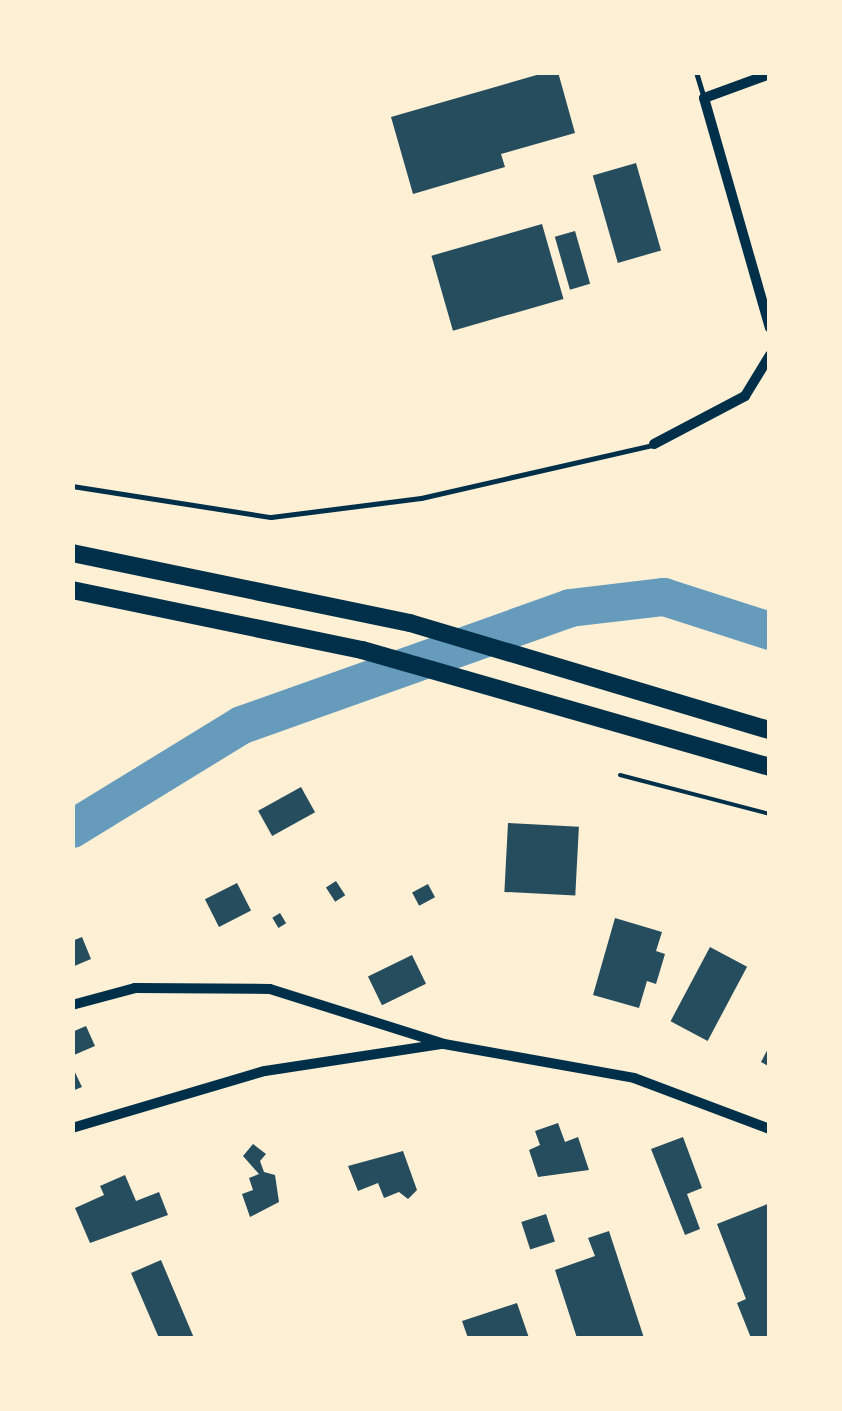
<!DOCTYPE html>
<html>
<head>
<meta charset="utf-8">
<style>
	body { margin:0 }
	#map { position:relative; width:842px; height:1411px; overflow:hidden; background:#fdf0d5; font-family:"Fira Sans Condensed",sans-serif }
	div>[style] { position:absolute }
	.river>* { height:38px; margin:-19px; padding:0 19px; transform-origin:19px; border-radius:19px; background:#669bbc }
	.building>* { inset:0; background:#264d5e; transform-origin:0 0 }
	.path>* { height:4px; margin:-2px; padding:0 2px; transform-origin:2px; border-radius:2px; background:#003049 }
	.service>* { height:5px; margin:-2.5px; padding:0 2.5px; transform-origin:2.5px; border-radius:2.5px; background:#003049 }
	.minor>* { height:10px; margin:-5px; padding:0 5px; transform-origin:5px; border-radius:5px; background:#003049 }
	.trunk>* { height:18px; margin:-9px; padding:0 9px; transform-origin:9px; border-radius:9px; background:#003049 }
	span { translate:-50% -50%; white-space:nowrap; text-align:center; line-height:1.15; -webkit-text-stroke:8px #fdf0d5; paint-order:stroke }
	.frame { position:absolute; inset:0; border:75px solid #fdf0d5; pointer-events:none }
</style>
</head>
<body>
<div id="map">
	<div class="river">
		<i style="left:72px;top:829px;width:199px;rotate:-31.5deg"></i>
		<i style="left:242px;top:725px;width:348px;rotate:-19.6deg"></i>
		<i style="left:570px;top:608px;width:95px;rotate:-6.7deg"></i>
		<i style="left:664px;top:597px;width:111px;rotate:17.8deg"></i>
	</div>
	<div class="building">
		<i style="clip-path:polygon(547px 72px,558px 72px,575px 133px,501px 154px,505px 167px,413px 194px,391px 117px)"></i>
		<i style="left:636px;top:163px;width:91px;height:45px;rotate:74deg"></i>
		<i style="left:542px;top:224px;width:78px;height:115px;rotate:74deg"></i>
		<i style="left:575px;top:231px;width:55px;height:21px;rotate:74deg"></i>
		<i style="left:301px;top:787px;width:29px;height:49px;rotate:61deg"></i>
		<i style="left:508px;top:823px;width:71px;height:69px;rotate:3deg"></i>
		<i style="left:336px;top:881px;width:17px;height:12px;rotate:57deg"></i>
		<i style="left:237px;top:883px;width:31px;height:36px;rotate:63deg"></i>
		<i style="left:428px;top:884px;width:15px;height:18px;rotate:62deg"></i>
		<i style="left:280px;top:913px;width:12px;height:9px;rotate:59deg"></i>
		<i style="clip-path:polygon(615px 918px,662px 932px,656px 951px,665px 954px,656px 984px,647px 981px,639px 1008px,593px 995px)"></i>
		<i style="clip-path:polygon(82px 937px,91px 959px,72px 967px,72px 941px)"></i>
		<i style="left:710px;top:947px;width:42px;height:84px;rotate:28deg"></i>
		<i style="left:412px;top:955px;width:32px;height:49px;rotate:64deg"></i>
		<i style="clip-path:polygon(86px 1026px,95px 1046px,74px 1055px,72px 1032px)"></i>
		<i style="clip-path:polygon(770px 1045px,770px 1067px,761px 1062px)"></i>
		<i style="clip-path:polygon(72px 1066px,82px 1087px,72px 1091px)"></i>
		<i style="clip-path:polygon(558px 1123px,565px 1142px,578px 1137px,589px 1170px,538px 1177px,529px 1150px,540px 1145px,535px 1131px)"></i>
		<i style="clip-path:polygon(683px 1137px,702px 1188px,687px 1194px,700px 1229px,685px 1235px,651px 1149px)"></i>
		<i style="clip-path:polygon(253px 1144px,266px 1154px,260px 1161px,264px 1172px,275px 1175px,279px 1202px,250px 1217px,242px 1194px,253px 1190px,249px 1178px,259px 1174px,243px 1156px)"></i>
		<i style="clip-path:polygon(403px 1151px,417px 1190px,408px 1199px,399px 1192px,384px 1198px,378px 1183px,358px 1191px,348px 1166px)"></i>
		<i style="clip-path:polygon(125px 1175px,136px 1201px,159px 1192px,168px 1215px,90px 1243px,75px 1208px,104px 1195px,100px 1186px)"></i>
		<i style="clip-path:polygon(770px 1203px,770px 1338px,751px 1338px,737px 1303px,746px 1299px,717px 1224px)"></i>
		<i style="left:546px;top:1214px;width:29px;height:26px;rotate:72deg"></i>
		<i style="clip-path:polygon(609px 1231px,644px 1338px,577px 1338px,555px 1270px,595px 1256px,588px 1238px)"></i>
		<i style="clip-path:polygon(161px 1260px,194px 1338px,159px 1338px,131px 1273px)"></i>
		<i style="clip-path:polygon(517px 1303px,529px 1338px,468px 1338px,462px 1321px)"></i>
	</div>
	<div class="path">
		<i style="left:620px;top:775px;width:155px;rotate:14.6deg"></i>
	</div>
	<div class="service">
		<i style="left:696px;top:72px;width:24px;rotate:73deg"></i>
		<i style="left:72px;top:486px;width:201px;rotate:8.9deg"></i>
		<i style="left:271px;top:517px;width:151px;rotate:-7.2deg"></i>
		<i style="left:421px;top:498px;width:237px;rotate:-12.9deg"></i>
	</div>
	<div class="minor">
		<i style="left:770px;top:74px;width:70px;rotate:160deg"></i>
		<i style="left:704px;top:98px;width:239px;rotate:74deg"></i>
		<i style="left:654px;top:444px;width:103px;rotate:-27.8deg"></i>
		<i style="left:745px;top:396px;width:48px;rotate:-58.6deg"></i>
		<i style="left:72px;top:1005px;width:65px;rotate:-15.1deg"></i>
		<i style="left:135px;top:988px;width:135px;rotate:0.4deg"></i>
		<i style="left:270px;top:989px;width:182px;rotate:17.5deg"></i>
		<i style="left:444px;top:1044px;width:193px;rotate:10.1deg"></i>
		<i style="left:634px;top:1078px;width:145px;rotate:20.6deg"></i>
		<i style="left:72px;top:1128px;width:201px;rotate:-16.5deg"></i>
		<i style="left:265px;top:1071px;width:178px;rotate:-8.7deg"></i>
	</div>
	<div class="trunk">
		<i style="left:72px;top:553px;width:345px;rotate:11.7deg"></i>
		<i style="left:410px;top:623px;width:376px;rotate:16.6deg"></i>
		<i style="left:72px;top:590px;width:296px;rotate:11.7deg"></i>
		<i style="left:362px;top:650px;width:424px;rotate:16deg"></i>
	</div>
	<div class="frame"></div>
</div>
</body>
</html>
